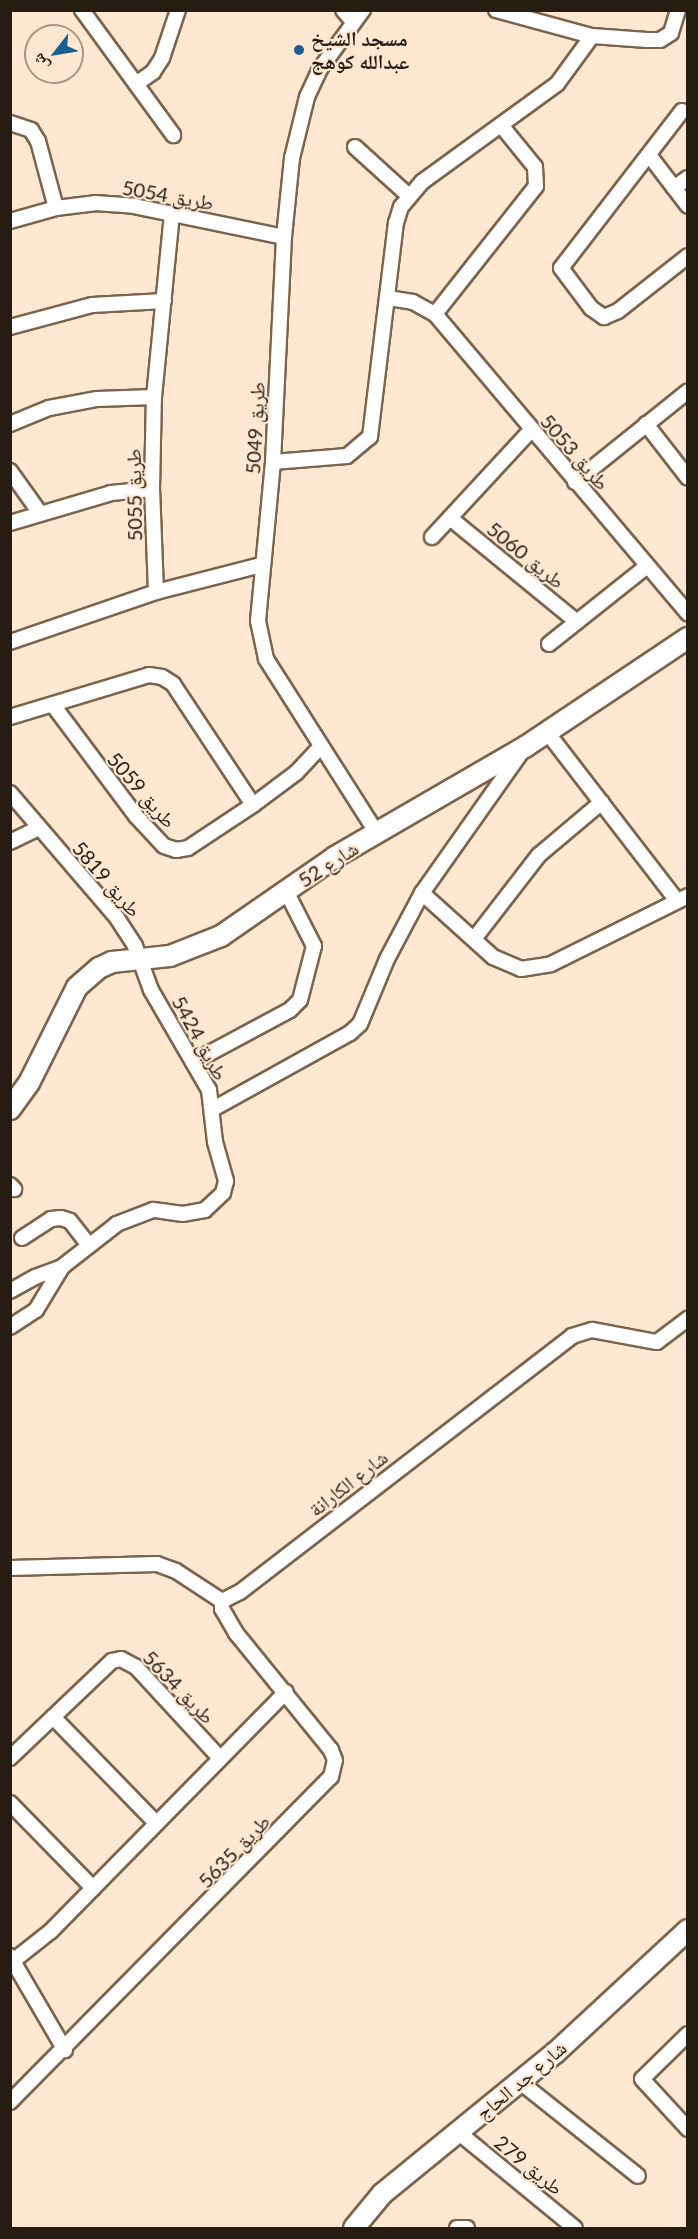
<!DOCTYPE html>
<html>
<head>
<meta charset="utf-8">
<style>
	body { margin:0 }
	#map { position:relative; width:698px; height:2239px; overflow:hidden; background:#fee8d2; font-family:Lato,"Noto Naskh Arabic",sans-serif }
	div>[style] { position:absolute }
	.roads { filter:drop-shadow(2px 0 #7c644c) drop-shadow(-2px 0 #7c644c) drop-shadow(0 2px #7c644c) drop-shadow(0 -2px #7c644c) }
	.street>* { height:14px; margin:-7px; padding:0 7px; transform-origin:7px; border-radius:7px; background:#fff }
	.secondary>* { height:20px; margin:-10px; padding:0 10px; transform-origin:10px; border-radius:10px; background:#fff }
	.dots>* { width:16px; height:16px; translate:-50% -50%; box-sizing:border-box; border:3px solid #fee8d2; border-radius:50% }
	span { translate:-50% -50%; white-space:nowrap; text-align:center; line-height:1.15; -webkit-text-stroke:4.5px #fee8d2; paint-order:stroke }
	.poi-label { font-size:20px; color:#261c12; font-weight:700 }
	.left { translate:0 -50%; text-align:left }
	.street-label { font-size:20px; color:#261c12 }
	.frame { position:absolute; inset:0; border:12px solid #261c12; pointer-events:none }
	.north { position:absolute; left:24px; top:24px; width:60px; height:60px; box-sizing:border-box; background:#fee8d2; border:2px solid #a89685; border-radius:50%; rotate:239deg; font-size:16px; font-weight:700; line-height:24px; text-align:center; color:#261c12 }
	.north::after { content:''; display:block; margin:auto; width:21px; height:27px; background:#1a5f93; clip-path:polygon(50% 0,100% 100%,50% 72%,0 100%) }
</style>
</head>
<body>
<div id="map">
	<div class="roads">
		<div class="street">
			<i style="left:82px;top:10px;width:155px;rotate:53.9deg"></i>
			<i style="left:343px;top:10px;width:16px;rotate:50deg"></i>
			<i style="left:363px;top:10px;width:73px;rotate:126.1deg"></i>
			<i style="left:320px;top:69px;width:31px;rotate:115deg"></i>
			<i style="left:307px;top:97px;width:63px;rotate:103.8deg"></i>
			<i style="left:292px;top:158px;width:79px;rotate:95.8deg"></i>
			<i style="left:284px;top:237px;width:225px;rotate:92.8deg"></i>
			<i style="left:273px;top:462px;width:160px;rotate:95.4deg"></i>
			<i style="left:258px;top:621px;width:39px;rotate:78deg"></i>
			<i style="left:266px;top:659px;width:206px;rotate:57.5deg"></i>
			<i style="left:496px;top:10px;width:99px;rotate:15.2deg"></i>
			<i style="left:592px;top:36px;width:55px;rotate:4.2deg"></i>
			<i style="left:647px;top:40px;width:13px"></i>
			<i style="left:660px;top:40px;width:13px;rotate:-32deg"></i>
			<i style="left:671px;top:33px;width:24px;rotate:-73deg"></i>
			<i style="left:136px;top:84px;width:21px;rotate:-35deg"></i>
			<i style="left:153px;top:72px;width:17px;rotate:-57deg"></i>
			<i style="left:162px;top:58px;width:51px;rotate:-71.6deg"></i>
			<i style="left:682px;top:111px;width:198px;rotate:127.6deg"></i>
			<i style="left:561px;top:268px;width:50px;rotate:53.1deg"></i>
			<i style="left:591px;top:308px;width:16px;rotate:35deg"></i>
			<i style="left:604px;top:317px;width:15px;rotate:-23deg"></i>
			<i style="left:618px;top:311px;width:89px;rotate:-38.2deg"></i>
			<i style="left:10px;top:123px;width:22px;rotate:18deg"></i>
			<i style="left:31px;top:130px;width:13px;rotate:58deg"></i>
			<i style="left:38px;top:141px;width:69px;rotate:75deg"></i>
			<i style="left:355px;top:147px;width:72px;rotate:42.2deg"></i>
			<i style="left:649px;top:155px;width:64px;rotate:52.6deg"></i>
			<i style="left:674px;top:188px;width:17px;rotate:-36deg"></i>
			<i style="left:10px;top:221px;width:48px;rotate:-15.8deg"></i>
			<i style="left:56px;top:208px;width:39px;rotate:-7deg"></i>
			<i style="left:95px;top:203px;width:39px;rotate:4deg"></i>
			<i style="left:134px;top:206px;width:153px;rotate:11.7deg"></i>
			<i style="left:388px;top:298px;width:25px;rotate:9deg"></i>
			<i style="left:413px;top:302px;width:25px;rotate:29deg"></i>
			<i style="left:435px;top:314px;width:392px;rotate:49.8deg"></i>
			<i style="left:435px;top:314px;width:163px;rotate:-51.7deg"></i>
			<i style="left:536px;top:186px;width:19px;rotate:-93deg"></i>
			<i style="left:535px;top:167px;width:54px;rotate:-129deg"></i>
			<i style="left:10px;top:327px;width:85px;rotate:-15deg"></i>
			<i style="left:92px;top:305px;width:72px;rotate:-3.2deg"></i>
			<i style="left:10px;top:424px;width:42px;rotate:-22.3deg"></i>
			<i style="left:49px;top:408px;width:49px;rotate:-10.6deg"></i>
			<i style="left:97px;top:399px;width:57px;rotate:-2deg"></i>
			<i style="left:646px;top:424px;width:68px;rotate:52.1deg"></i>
			<i style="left:273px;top:462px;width:74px;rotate:-4.6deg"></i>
			<i style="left:347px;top:456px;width:30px;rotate:-40deg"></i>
			<i style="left:370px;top:437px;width:216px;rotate:-83.1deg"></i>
			<i style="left:396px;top:223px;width:17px;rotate:-73deg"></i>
			<i style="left:401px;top:207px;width:33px;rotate:-50deg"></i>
			<i style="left:422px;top:182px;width:167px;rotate:-36deg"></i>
			<i style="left:557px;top:84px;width:59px;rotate:-53.9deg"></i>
			<i style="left:10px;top:471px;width:52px;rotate:54.5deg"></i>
			<i style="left:575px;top:482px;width:145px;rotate:-38.8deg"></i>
			<i style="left:450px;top:518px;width:164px;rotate:39.3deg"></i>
			<i style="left:10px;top:523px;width:105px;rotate:-16.5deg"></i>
			<i style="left:111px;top:493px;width:41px;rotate:-5.6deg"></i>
			<i style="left:432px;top:537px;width:146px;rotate:-47.2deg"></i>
			<i style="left:156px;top:592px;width:103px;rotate:-92.2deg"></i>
			<i style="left:152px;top:489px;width:92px;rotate:-88.8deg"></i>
			<i style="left:154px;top:397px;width:184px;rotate:-84.4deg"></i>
			<i style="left:10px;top:642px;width:154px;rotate:-18.9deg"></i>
			<i style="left:156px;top:592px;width:108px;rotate:-14.4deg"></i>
			<i style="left:549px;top:644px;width:125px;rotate:-38.5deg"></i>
			<i style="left:53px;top:705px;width:139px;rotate:53.2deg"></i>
			<i style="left:136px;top:816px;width:41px;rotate:47deg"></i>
			<i style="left:164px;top:846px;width:13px;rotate:18deg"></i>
			<i style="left:176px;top:850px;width:12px;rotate:-9deg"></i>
			<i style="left:188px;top:848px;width:78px;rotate:-33.5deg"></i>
			<i style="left:253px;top:805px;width:54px;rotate:-36.7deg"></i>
			<i style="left:296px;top:773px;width:37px;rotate:-47deg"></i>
			<i style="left:10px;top:717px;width:145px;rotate:-16.8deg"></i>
			<i style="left:149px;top:675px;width:13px;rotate:9deg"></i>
			<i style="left:162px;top:677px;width:13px;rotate:32deg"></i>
			<i style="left:173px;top:684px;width:145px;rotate:56.5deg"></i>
			<i style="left:547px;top:732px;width:213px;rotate:52.4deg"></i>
			<i style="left:10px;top:793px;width:165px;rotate:49.4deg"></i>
			<i style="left:117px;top:918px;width:33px;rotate:57deg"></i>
			<i style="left:135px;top:946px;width:47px;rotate:70deg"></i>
			<i style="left:151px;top:990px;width:116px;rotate:59.9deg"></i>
			<i style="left:209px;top:1090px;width:52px;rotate:83.4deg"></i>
			<i style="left:215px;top:1142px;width:41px;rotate:74.2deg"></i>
			<i style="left:226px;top:1181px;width:12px;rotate:104deg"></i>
			<i style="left:223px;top:1193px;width:25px;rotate:137deg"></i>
			<i style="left:205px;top:1210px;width:22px;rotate:170deg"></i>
			<i style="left:183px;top:1214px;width:30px;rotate:-172deg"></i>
			<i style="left:153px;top:1210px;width:39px;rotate:159deg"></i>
			<i style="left:117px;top:1224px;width:70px;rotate:142deg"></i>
			<i style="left:62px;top:1267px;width:50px;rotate:121.2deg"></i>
			<i style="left:36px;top:1310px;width:31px;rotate:147deg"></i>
			<i style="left:10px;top:842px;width:30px;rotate:-26deg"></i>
			<i style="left:422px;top:893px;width:96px;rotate:42deg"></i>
			<i style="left:493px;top:957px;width:30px;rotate:23deg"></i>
			<i style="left:521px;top:969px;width:30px;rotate:-9deg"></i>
			<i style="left:551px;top:964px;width:153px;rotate:-26.4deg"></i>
			<i style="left:474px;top:939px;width:106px;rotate:-52.3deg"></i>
			<i style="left:539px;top:855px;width:82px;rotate:-40.1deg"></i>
			<i style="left:193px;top:1062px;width:110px;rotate:-28.2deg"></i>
			<i style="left:290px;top:1010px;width:14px;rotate:-45deg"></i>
			<i style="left:300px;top:1000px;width:56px;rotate:-75.5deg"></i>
			<i style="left:314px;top:946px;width:62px;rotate:-117deg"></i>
			<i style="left:213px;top:1109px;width:157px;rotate:-29deg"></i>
			<i style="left:350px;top:1033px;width:13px;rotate:-42deg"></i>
			<i style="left:360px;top:1024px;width:70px;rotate:-67.4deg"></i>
			<i style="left:387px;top:959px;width:75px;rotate:-62.1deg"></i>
			<i style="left:422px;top:893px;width:174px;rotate:-54.8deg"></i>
			<i style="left:10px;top:1185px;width:6px;rotate:45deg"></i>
			<i style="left:22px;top:1238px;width:35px;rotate:-33deg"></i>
			<i style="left:51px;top:1219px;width:10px;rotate:-6deg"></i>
			<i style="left:61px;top:1218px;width:9px;rotate:18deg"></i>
			<i style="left:70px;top:1221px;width:29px;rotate:52deg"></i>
			<i style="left:10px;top:1291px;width:29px;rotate:-29deg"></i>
			<i style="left:35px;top:1277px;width:29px;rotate:-20deg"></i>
			<i style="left:10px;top:1568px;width:147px;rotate:-1.6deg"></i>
			<i style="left:157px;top:1564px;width:20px;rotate:20deg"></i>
			<i style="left:176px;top:1571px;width:55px;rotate:33.1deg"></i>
			<i style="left:222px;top:1601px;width:20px;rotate:-27deg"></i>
			<i style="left:240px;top:1592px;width:419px;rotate:-37.6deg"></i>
			<i style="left:572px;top:1336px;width:21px;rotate:-17deg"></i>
			<i style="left:592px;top:1330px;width:66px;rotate:10.5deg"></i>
			<i style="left:657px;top:1342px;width:39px;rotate:-37deg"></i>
			<i style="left:53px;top:1717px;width:148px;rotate:45.8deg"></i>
			<i style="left:10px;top:1758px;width:141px;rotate:-43.6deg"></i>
			<i style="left:112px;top:1661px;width:9px;rotate:-13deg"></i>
			<i style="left:121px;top:1659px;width:17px;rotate:28deg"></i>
			<i style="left:136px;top:1667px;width:124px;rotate:47.3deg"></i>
			<i style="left:10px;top:1803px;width:119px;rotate:45.7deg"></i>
			<i style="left:10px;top:1956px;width:109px;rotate:59.7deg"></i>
			<i style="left:13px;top:1961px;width:48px;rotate:-38.3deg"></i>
			<i style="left:51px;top:1931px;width:335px;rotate:-45.5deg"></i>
			<i style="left:688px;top:2034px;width:64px;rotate:135.6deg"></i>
			<i style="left:642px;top:2079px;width:68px;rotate:47.4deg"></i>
			<i style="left:519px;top:2081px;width:152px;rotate:38.6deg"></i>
			<i style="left:10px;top:2102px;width:457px;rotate:-45.4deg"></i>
			<i style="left:331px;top:1777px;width:17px;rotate:-77deg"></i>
			<i style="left:335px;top:1760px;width:11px;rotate:-112deg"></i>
			<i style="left:331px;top:1750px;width:151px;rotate:-129.1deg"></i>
			<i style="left:236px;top:1633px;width:28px;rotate:-120deg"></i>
			<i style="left:222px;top:1609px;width:8px;rotate:-90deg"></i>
			<i style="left:458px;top:2132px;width:151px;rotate:39.4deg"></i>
			<i style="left:457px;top:2228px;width:10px"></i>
		</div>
		<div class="secondary">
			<i style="left:10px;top:1109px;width:32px;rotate:-54deg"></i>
			<i style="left:29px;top:1083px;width:107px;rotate:-63.4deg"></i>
			<i style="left:77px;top:987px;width:29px;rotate:-41deg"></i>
			<i style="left:99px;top:968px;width:14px;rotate:-25deg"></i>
			<i style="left:112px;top:962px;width:58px;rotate:-5.9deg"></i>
			<i style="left:170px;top:956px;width:55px;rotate:-21.4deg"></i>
			<i style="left:221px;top:936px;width:139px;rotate:-34.7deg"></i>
			<i style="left:335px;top:857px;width:220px;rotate:-30.1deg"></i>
			<i style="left:525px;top:747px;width:196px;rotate:-33.8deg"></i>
			<i style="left:354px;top:2228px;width:44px;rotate:-50.5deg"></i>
			<i style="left:382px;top:2194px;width:223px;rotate:-39.2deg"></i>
			<i style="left:555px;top:2053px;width:181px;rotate:-42.8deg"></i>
		</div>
	</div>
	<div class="dots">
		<i style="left:299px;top:50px;background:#1a5f93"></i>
	</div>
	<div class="poi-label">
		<span class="left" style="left:311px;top:50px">مسجد الشيخ<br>عبدالله كوهج</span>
	</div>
	<div class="street-label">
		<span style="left:168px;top:195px;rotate:10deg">طريق 5054</span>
		<span style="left:255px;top:428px;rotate:-87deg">طريق 5049</span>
		<span style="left:575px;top:452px;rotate:49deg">طريق 5053</span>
		<span style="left:134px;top:495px;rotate:-91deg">طريق 5055</span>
		<span style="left:526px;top:555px;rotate:39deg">طريق 5060</span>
		<span style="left:142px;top:790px;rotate:49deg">طريق 5059</span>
		<span style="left:328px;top:864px;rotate:-33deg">شارع 52</span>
		<span style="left:107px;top:879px;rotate:49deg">طريق 5819</span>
		<span style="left:200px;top:1038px;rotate:61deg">طريق 5424</span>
		<span style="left:348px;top:1483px;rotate:-38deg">شارع الكارانة</span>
		<span style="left:179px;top:1687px;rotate:46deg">طريق 5634</span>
		<span style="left:234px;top:1851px;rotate:-46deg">طريق 5635</span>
		<span style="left:521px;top:2080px;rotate:-40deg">شارع جد الحاج</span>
		<span style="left:529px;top:2165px;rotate:39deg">طريق 279</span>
	</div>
	<div class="frame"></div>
	<div class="north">ش</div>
</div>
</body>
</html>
